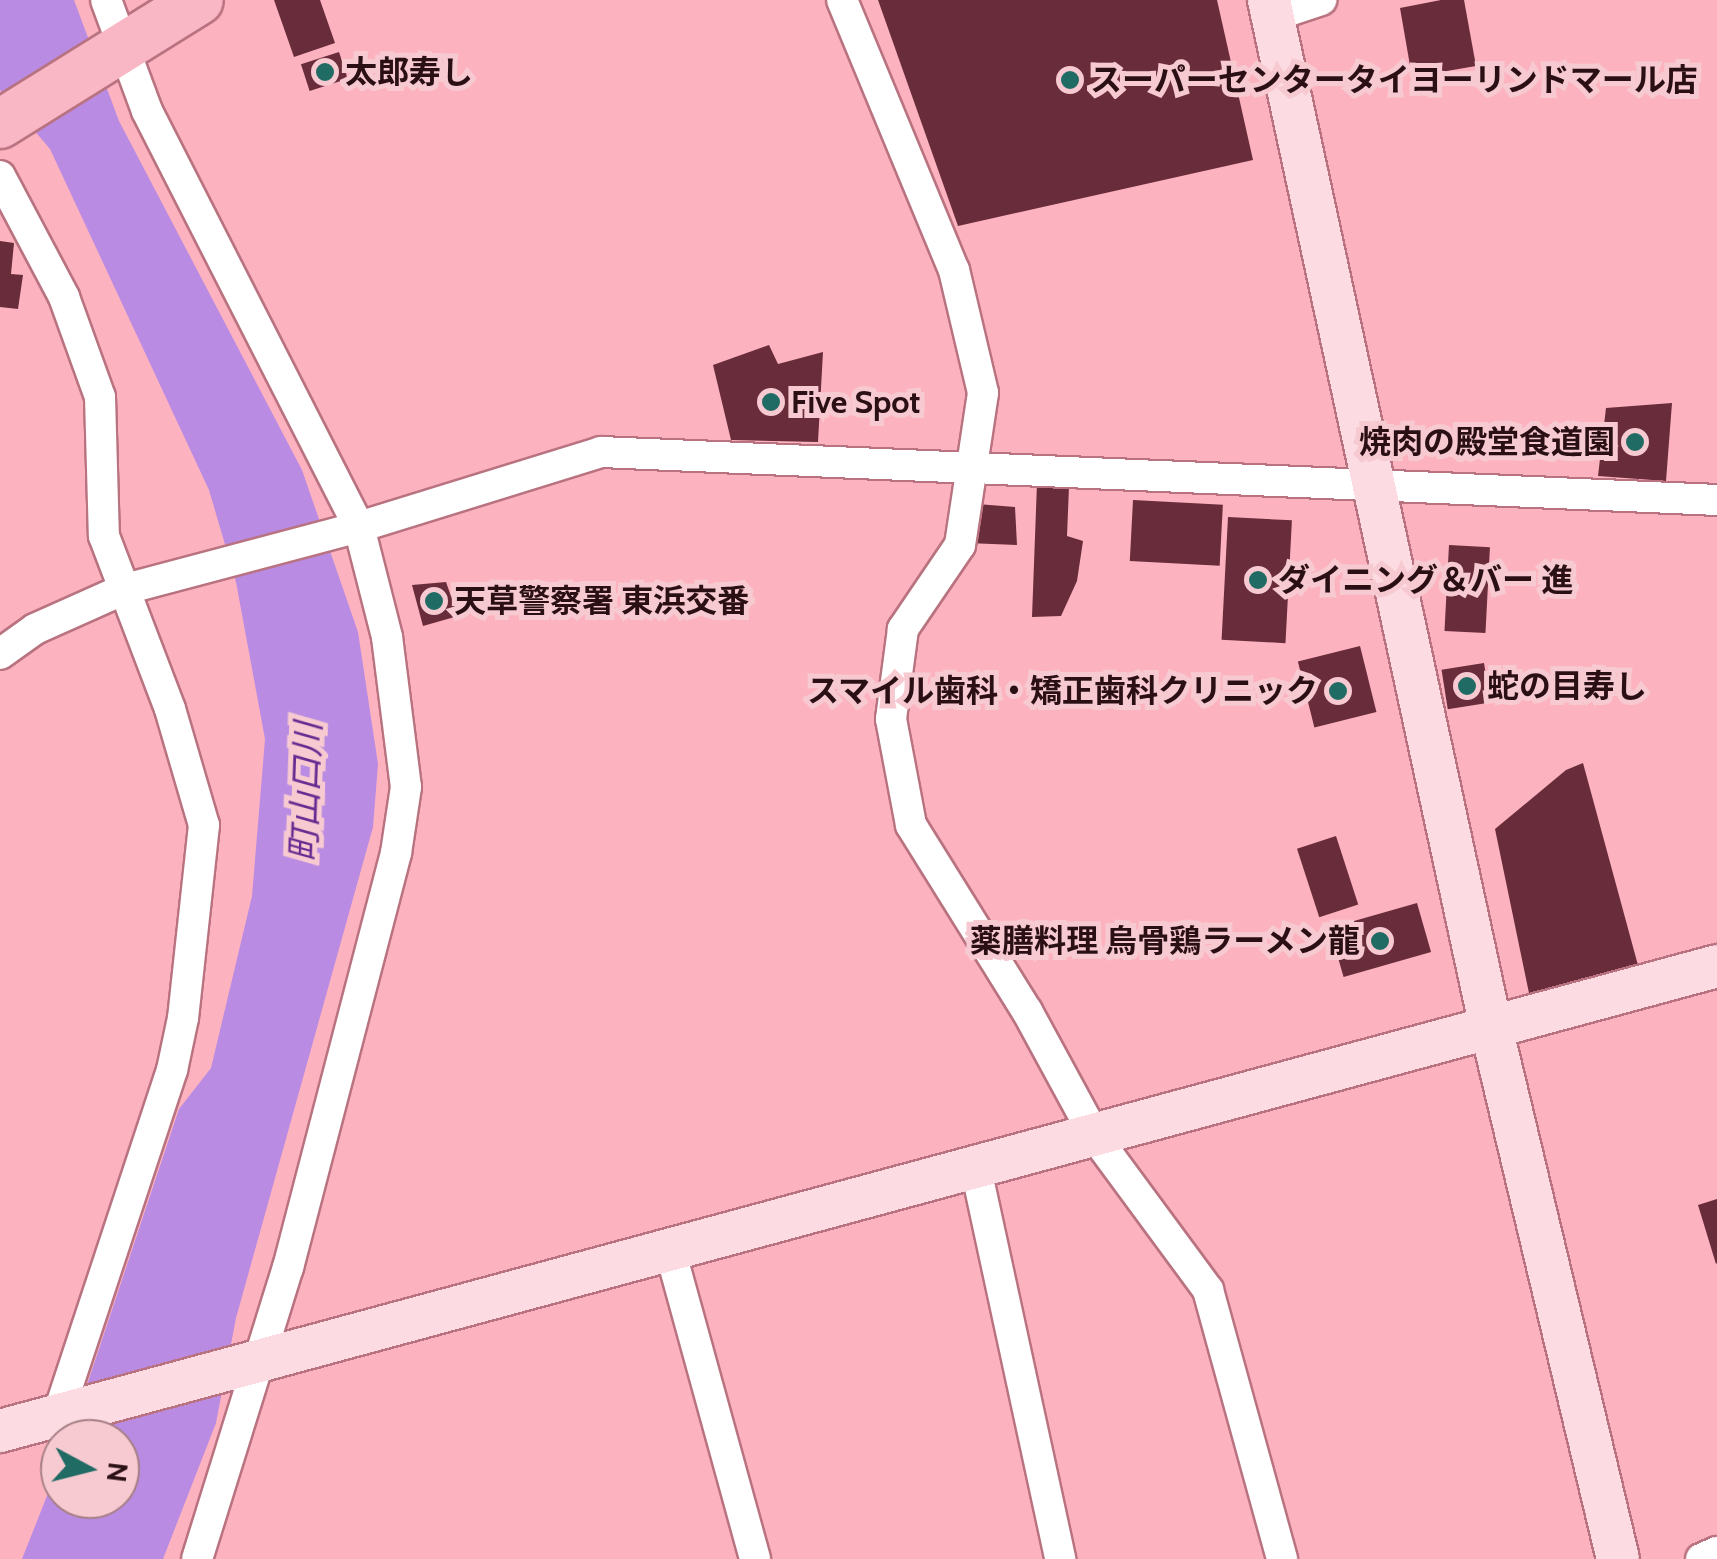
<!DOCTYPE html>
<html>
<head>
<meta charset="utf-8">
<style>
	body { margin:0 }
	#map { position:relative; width:1717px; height:1559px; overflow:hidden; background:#fdb2bf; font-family:Cabin,"Noto Sans JP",sans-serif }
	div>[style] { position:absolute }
	.water>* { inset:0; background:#b98be3 }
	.building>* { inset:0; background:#692c3a; transform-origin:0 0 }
	.roads { filter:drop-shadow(2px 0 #b97380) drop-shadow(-2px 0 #b97380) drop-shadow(0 2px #b97380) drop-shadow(0 -2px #b97380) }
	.street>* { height:30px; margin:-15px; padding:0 15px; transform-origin:15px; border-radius:15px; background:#fff }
	.secondary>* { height:42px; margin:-21px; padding:0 21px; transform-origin:21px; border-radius:21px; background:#fcdbe2 }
	.primary>* { height:48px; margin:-24px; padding:0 24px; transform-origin:24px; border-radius:24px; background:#f9b6c5 }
	.dots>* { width:28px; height:28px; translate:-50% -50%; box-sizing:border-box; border:5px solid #f7c9d0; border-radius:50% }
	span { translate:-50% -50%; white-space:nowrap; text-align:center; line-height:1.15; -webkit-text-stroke:10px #f7c9d0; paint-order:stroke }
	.poi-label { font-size:32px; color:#2a1015; font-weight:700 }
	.left { translate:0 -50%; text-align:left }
	.right { translate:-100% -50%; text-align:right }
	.water-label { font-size:35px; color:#662a91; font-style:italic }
	.north { position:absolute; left:40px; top:1419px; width:100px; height:100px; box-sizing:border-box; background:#f7c9d0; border:2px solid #a57f85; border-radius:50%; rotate:97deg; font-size:28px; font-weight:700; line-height:40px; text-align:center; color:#2a1015 }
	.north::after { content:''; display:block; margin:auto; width:35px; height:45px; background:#216b65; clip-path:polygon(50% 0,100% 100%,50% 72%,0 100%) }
</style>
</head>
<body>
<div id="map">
	<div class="water">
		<i style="clip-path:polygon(0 0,74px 0,119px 121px,302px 470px,358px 632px,378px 764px,373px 827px,236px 1318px,216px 1423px,163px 1559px,22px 1559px,60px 1463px,60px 1499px,120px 1499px,120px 1439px,69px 1439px,179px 1109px,211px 1068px,252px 896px,265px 739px,236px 582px,209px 490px,50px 149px,0 90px)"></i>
	</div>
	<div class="building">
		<i style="clip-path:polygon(274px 0,320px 0,335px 43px,294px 57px)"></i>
		<i style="clip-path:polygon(878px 0,1217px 0,1253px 160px,958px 226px)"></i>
		<i style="clip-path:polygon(1441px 0,1464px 0,1476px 66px,1412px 77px,1400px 8px)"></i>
		<i style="left:339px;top:52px;width:28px;height:40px;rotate:72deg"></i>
		<i style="clip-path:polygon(0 241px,14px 243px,11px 274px,23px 275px,18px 309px,0 307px)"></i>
		<i style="clip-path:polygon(769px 345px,778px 364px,823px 352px,818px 442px,731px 440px,713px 365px)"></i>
		<i style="clip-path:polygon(1672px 403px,1666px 481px,1598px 476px,1606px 408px)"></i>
		<i style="clip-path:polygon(1037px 483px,1069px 487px,1067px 536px,1083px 541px,1077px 581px,1061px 616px,1032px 617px)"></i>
		<i style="left:1133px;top:500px;width:90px;height:61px;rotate:3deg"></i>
		<i style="clip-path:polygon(977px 504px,1015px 507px,1017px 545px,967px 543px)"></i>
		<i style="left:1228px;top:517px;width:64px;height:123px;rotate:3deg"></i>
		<i style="left:1449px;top:545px;width:41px;height:86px;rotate:3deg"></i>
		<i style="clip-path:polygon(446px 582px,458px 616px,423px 626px,412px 585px)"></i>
		<i style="left:1360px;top:646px;width:68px;height:64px;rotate:76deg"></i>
		<i style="left:1484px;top:663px;width:40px;height:43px;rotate:81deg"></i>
		<i style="clip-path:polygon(1583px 763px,1639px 969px,1530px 998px,1495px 829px,1566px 770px)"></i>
		<i style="left:1336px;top:836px;width:72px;height:41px;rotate:72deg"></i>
		<i style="left:1417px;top:903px;width:51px;height:91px;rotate:74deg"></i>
		<i style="clip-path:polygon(1717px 1199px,1717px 1263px,1716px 1264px,1698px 1205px)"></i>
	</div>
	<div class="roads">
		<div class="street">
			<i style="left:106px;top:0;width:118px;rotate:69.7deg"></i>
			<i style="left:147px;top:111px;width:467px;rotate:63deg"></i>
			<i style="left:359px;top:527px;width:114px;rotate:75.7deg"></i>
			<i style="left:387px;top:637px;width:151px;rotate:82.8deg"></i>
			<i style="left:406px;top:787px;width:67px;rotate:98.6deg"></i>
			<i style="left:396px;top:853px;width:428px;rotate:104.6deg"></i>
			<i style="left:288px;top:1267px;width:306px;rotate:107.3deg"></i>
			<i style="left:842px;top:0;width:292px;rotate:67.5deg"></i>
			<i style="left:954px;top:270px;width:126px;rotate:76.7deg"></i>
			<i style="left:983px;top:393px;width:154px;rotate:98.6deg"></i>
			<i style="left:960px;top:545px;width:102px;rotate:124.2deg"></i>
			<i style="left:903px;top:629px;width:91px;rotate:97.6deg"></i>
			<i style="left:891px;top:719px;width:108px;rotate:79.3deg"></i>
			<i style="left:911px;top:825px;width:219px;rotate:58.1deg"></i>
			<i style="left:1027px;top:1011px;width:145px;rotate:61.5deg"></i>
			<i style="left:1096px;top:1138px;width:189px;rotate:53.6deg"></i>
			<i style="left:1208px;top:1290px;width:279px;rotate:74.6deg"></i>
			<i style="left:1273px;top:16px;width:51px;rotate:-18.4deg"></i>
			<i style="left:0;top:176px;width:137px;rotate:62.1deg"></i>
			<i style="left:64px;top:297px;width:106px;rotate:70.2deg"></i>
			<i style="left:100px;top:397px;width:139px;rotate:88.4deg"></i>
			<i style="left:104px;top:536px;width:185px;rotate:69.1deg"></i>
			<i style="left:170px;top:709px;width:121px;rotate:73.7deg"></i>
			<i style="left:204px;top:825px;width:194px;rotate:96.2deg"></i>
			<i style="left:183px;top:1018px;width:53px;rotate:101.9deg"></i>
			<i style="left:172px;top:1070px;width:363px;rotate:108.3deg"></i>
			<i style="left:0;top:654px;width:43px;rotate:-35.5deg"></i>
			<i style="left:35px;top:629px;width:95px;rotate:-24.1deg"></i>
			<i style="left:122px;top:590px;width:245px;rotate:-14.9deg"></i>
			<i style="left:359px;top:527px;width:253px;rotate:-17.2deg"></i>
			<i style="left:601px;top:452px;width:1117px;rotate:2.46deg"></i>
			<i style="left:976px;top:1169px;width:399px;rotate:77.8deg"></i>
			<i style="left:670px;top:1250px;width:320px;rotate:74.6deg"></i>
			<i style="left:1701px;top:1559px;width:17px;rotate:-24deg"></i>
		</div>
		<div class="secondary">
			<i style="left:1269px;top:0;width:1047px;rotate:77.81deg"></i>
			<i style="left:1490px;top:1023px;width:551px;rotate:76.57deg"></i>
			<i style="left:0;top:1431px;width:1779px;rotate:-15.15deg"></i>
		</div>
		<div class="primary">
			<i style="left:0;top:124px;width:234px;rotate:-31.9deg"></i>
		</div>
	</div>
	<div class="dots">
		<i style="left:325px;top:72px;background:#216b65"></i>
		<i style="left:1070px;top:80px;background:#216b65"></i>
		<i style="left:771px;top:402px;background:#216b65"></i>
		<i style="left:1635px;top:442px;background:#216b65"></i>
		<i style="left:1258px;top:580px;background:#216b65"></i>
		<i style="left:434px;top:601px;background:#216b65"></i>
		<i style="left:1467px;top:686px;background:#216b65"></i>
		<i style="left:1338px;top:691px;background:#216b65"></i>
		<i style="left:1380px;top:941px;background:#216b65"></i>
	</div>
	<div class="poi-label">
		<span class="left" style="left:345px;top:72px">太郎寿し</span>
		<span class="left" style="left:1090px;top:80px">スーパーセンタータイヨーリンドマール店</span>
		<span class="left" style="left:791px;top:402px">Five Spot</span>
		<span class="right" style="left:1615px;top:442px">焼肉の殿堂食道園</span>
		<span class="left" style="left:1278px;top:580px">ダイニング＆バー 進</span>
		<span class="left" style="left:454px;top:601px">天草警察署 東浜交番</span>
		<span class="left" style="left:1487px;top:686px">蛇の目寿し</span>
		<span class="right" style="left:1318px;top:691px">スマイル歯科・矯正歯科クリニック</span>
		<span class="right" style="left:1360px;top:941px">薬膳料理 烏骨鶏ラーメン龍</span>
	</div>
	<div class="water-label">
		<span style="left:306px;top:792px;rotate:-88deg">町山口川</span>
	</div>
	<div class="north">N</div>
</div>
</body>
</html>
